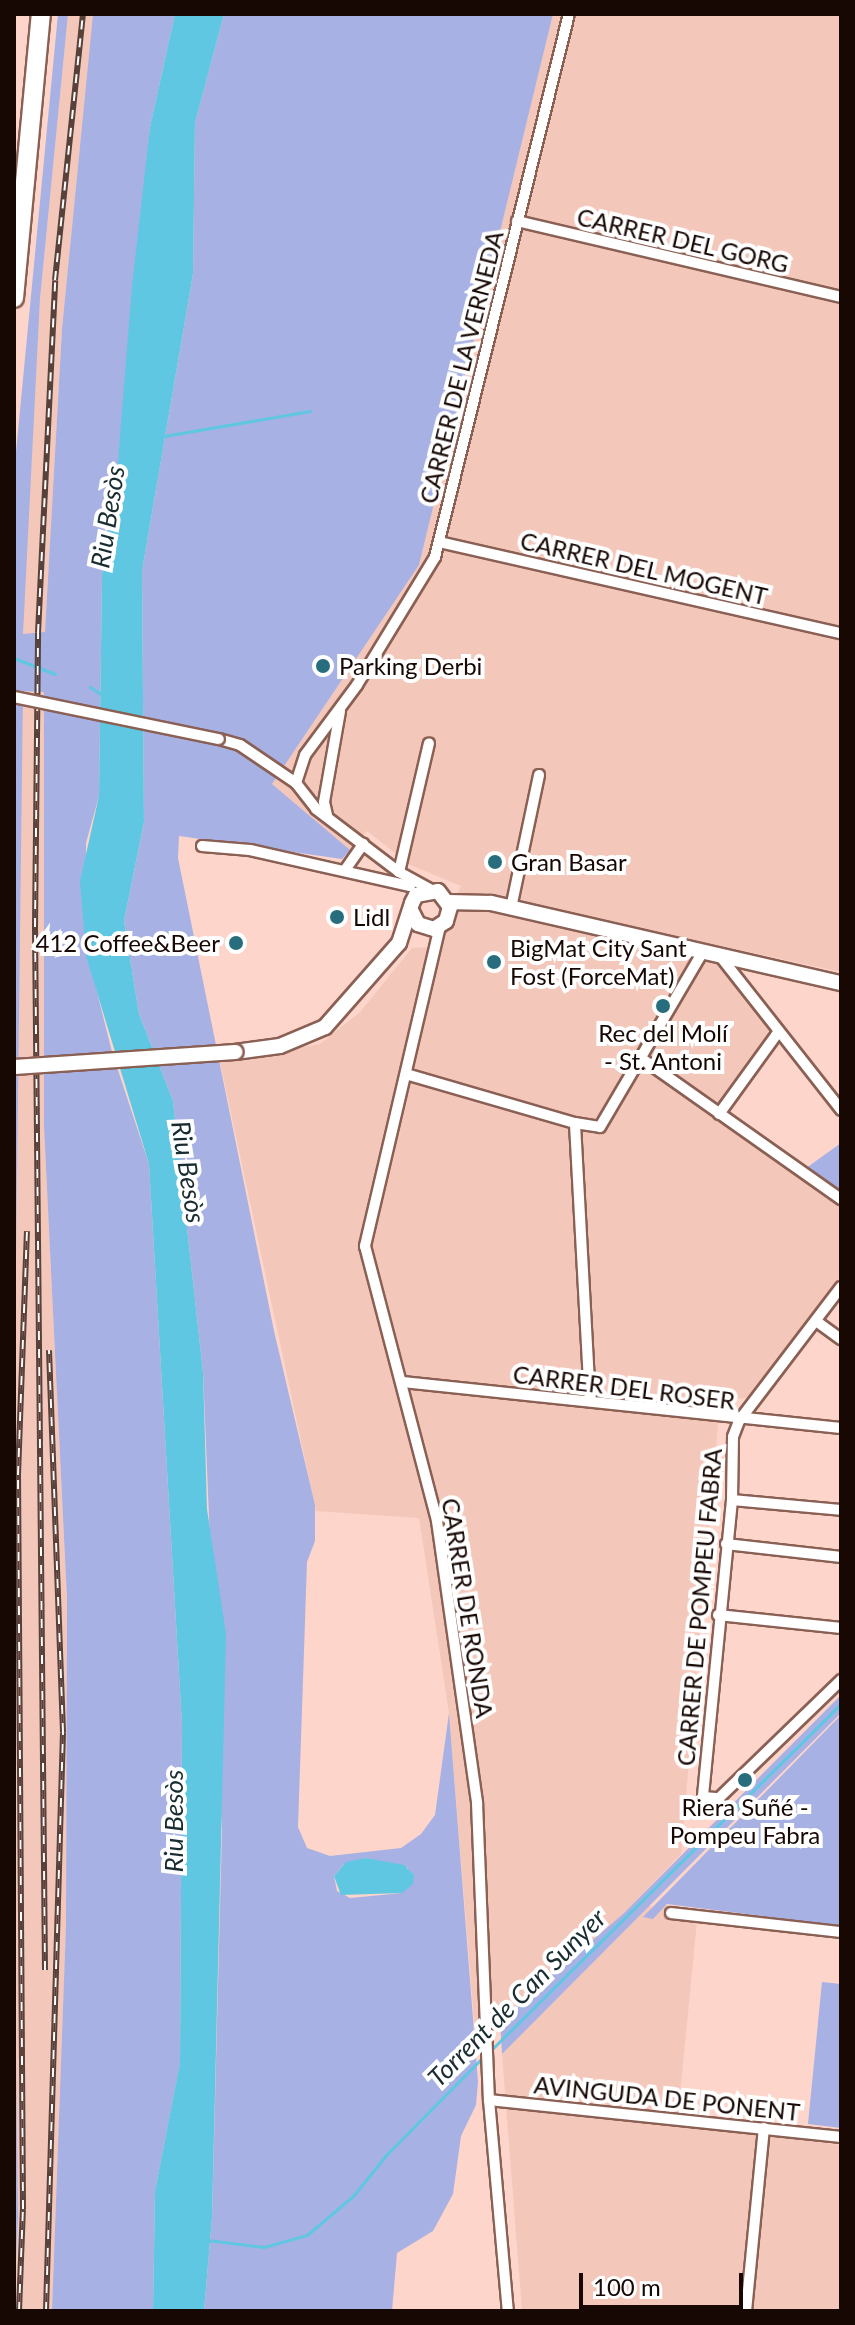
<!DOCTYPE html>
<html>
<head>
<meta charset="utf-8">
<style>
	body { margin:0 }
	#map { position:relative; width:855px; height:2325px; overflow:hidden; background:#fdd5ca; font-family:Lato,sans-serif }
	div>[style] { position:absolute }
	.built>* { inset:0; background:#f4c7bb }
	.green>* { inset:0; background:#a7b1e4 }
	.water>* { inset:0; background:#5fc7e1 }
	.stream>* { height:3px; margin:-1.5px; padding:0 1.5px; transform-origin:1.5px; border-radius:1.5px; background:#5fc7e1 }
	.roads { filter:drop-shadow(2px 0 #8b6054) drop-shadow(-2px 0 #8b6054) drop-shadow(0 2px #8b6054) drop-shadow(0 -2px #8b6054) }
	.street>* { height:10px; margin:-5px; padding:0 5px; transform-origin:5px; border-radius:5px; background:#fff }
	.secondary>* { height:14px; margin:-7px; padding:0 7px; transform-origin:7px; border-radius:7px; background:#fff }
	.highway>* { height:18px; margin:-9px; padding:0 9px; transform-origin:9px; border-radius:9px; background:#fff }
	.rail>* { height:6px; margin-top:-3px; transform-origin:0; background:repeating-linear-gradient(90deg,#fff 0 9px,#57413b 0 18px); box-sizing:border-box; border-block:2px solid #57413b }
	.bridges { filter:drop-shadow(2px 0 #8b6054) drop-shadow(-2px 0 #8b6054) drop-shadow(0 2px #8b6054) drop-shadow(0 -2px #8b6054) }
	.street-bridge>* { height:10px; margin:-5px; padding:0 5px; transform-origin:5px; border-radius:5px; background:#fff }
	.secondary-bridge>* { height:14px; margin:-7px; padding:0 7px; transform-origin:7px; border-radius:7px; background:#fff }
	.dots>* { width:22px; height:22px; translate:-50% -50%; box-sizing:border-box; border:4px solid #fff; border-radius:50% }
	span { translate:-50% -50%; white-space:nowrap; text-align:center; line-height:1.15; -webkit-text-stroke:8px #fff; paint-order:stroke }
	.street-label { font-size:24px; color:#170804 }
	.poi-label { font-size:24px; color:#170804 }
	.left { translate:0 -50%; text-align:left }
	.right { translate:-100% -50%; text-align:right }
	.water-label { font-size:26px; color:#192d31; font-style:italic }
	.frame { position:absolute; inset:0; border:16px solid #170804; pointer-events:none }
	.scale { position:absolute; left:579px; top:2273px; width:164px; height:36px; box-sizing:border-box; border:4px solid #170804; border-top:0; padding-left:10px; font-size:24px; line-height:28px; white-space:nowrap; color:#170804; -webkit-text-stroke:6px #fff; paint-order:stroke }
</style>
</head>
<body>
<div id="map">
	<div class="built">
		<i style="clip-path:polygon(68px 14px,93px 14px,62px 329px,45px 633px,22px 634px,40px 299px)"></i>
		<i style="clip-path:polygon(553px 14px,841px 14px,841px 972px,704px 942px,769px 1029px,769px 1036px,713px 1117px,841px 1206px,841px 1276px,751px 1397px,720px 1402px,681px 1854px,623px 1914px,500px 2020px,475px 2032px,449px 1713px,419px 1518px,316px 1511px,220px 1062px,320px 1044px,360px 1012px,412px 948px,432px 947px,461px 886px,410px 865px,367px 831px,350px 850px,272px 784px,419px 565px)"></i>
		<i style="clip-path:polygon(22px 691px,44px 691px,44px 1127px,67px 1599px,66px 1924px,52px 2311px,14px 2311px,14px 1423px)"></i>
		<i style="clip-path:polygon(647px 1906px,698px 1911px,677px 2125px,841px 2145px,841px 2311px,522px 2311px,502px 2054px)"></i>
	</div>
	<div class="green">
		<i style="clip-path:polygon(58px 14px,68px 14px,40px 299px,23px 634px,45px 632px,62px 329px,93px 14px,175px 14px,150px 127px,117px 473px,102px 575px,99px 796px,86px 843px,85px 944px,112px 1052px,149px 1164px,182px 1724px,180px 2064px,155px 2191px,153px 2311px,52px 2311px,66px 1924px,67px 1599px,44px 1127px,44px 692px,23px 691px,14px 1423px,14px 473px)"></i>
		<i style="clip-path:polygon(evenodd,224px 14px,553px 14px,419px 565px,272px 784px,350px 850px,342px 859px,179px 836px,178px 858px,274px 1331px,315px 1505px,315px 1541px,307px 1562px,298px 1827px,307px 1848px,330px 1856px,401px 1848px,421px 1834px,435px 1815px,449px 1713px,478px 2082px,476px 2105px,461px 2136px,453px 2194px,433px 2231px,397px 2253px,392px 2311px,204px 2311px,212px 2218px,222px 1830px,203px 1372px,173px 1101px,139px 1014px,124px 921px,144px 822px,142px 571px,193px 274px,195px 123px,224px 14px,366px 1858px,408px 1868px,402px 1893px,350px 1898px,337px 1891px,334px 1876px,343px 1865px,366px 1858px)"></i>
		<i style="clip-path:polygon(841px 1143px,841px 1199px,802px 1171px)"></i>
		<i style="clip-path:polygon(841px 1695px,841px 1713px,502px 2054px,500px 2020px,623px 1914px)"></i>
		<i style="clip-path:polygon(841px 1715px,841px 1926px,667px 1904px,653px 1919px,643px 1917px)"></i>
		<i style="clip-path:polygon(14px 1891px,18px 2217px,14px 2305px)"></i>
		<i style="clip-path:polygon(822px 1982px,841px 1984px,841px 2128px,808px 2124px)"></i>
	</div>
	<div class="water">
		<i style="clip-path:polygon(175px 14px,224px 14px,195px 123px,193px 274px,142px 571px,144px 822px,124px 921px,139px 1014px,173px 1101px,203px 1372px,207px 1509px,226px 1634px,212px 2218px,204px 2311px,153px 2311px,155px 2191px,180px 2063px,182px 1724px,149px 1164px,86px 956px,80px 881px,99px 796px,102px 575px,117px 473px,132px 286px,150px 127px)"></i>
		<i style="clip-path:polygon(366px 1858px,404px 1865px,414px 1875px,413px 1884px,402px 1893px,341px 1895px,334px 1876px,346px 1862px)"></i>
	</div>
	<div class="stream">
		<i style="left:164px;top:436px;width:148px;rotate:-9.7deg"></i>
		<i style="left:14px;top:658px;width:44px;rotate:21.3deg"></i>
		<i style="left:90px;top:687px;width:17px;rotate:33deg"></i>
		<i style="left:491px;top:2050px;width:492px;rotate:-44.7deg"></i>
		<i style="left:207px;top:2240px;width:57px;rotate:7deg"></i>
		<i style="left:264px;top:2247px;width:45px;rotate:-15.6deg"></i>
		<i style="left:307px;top:2235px;width:62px;rotate:-40.4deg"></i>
		<i style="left:354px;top:2195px;width:53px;rotate:-51.2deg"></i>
		<i style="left:387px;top:2154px;width:139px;rotate:-45.3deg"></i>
	</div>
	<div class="roads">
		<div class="street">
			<i style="left:517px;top:221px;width:333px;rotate:13.2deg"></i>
			<i style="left:439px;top:542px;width:412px;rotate:12.8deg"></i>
			<i style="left:219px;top:739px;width:22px;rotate:16deg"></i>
			<i style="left:240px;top:745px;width:68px;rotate:34.2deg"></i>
			<i style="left:296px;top:783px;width:33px;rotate:52deg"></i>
			<i style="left:316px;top:809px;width:104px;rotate:37.2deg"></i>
			<i style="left:399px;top:872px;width:37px;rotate:29deg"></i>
			<i style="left:296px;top:783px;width:29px;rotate:-72deg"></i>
			<i style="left:305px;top:755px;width:87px;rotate:-53.4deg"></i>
			<i style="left:357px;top:685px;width:150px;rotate:-58.6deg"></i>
			<i style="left:435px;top:557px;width:559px;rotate:-76.14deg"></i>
			<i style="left:327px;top:815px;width:13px;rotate:-103deg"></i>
			<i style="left:324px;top:802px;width:92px;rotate:-80deg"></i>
			<i style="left:202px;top:846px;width:48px;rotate:4.8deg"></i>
			<i style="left:250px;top:850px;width:164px;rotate:12.7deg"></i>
			<i style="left:345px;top:870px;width:32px;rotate:-55deg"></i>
			<i style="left:399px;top:872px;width:132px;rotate:-76.9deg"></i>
			<i style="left:511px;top:908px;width:136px;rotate:-78.1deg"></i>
			<i style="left:440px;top:926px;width:329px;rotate:103.2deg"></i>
			<i style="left:365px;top:1246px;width:284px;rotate:75.3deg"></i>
			<i style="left:437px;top:1521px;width:285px;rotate:81.9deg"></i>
			<i style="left:477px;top:1803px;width:297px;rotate:87.7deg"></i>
			<i style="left:489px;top:2100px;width:212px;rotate:84.9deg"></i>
			<i style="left:720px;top:956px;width:196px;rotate:51.8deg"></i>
			<i style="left:641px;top:1058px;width:245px;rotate:35.2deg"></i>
			<i style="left:406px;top:1074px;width:176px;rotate:16.2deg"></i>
			<i style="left:719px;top:1114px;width:102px;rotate:-54.1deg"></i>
			<i style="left:841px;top:1287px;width:168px;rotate:127.3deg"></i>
			<i style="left:739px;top:1421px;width:17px;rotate:111deg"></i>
			<i style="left:733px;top:1437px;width:63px;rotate:90.9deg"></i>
			<i style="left:732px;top:1500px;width:298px;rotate:95.6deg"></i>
			<i style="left:703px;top:1797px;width:16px;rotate:4deg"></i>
			<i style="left:719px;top:1798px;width:170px;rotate:-44deg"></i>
			<i style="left:816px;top:1321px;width:31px;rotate:36deg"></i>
			<i style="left:403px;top:1382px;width:440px;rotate:6deg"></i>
			<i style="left:590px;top:1401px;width:278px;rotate:-93.1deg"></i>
			<i style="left:575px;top:1123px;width:25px;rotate:9deg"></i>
			<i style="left:600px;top:1127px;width:202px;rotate:-59.6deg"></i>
			<i style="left:732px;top:1500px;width:109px;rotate:5.2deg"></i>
			<i style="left:726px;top:1544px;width:116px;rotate:6.4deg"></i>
			<i style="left:718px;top:1615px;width:124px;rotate:6deg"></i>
			<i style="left:671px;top:1913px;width:171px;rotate:6.4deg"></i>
			<i style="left:489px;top:2100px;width:354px;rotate:6deg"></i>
			<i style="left:746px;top:2311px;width:184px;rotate:-84.4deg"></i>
		</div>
		<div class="secondary">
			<i style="left:448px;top:902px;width:43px;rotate:1.3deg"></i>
			<i style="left:491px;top:903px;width:359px;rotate:12.9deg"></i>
			<i style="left:235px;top:1052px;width:45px;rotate:-7.6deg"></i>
			<i style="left:280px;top:1046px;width:49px;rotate:-22.9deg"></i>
			<i style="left:325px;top:1027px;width:112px;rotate:-48.6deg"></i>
			<i style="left:399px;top:943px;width:42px;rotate:-72deg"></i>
			<i style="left:412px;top:903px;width:9px;rotate:-63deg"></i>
			<i style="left:416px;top:895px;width:22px;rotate:-10deg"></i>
			<i style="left:438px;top:891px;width:20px;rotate:53deg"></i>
			<i style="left:450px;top:907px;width:15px;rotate:106deg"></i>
			<i style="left:446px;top:921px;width:14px;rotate:146deg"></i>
			<i style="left:434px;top:929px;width:17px;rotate:-163deg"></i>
			<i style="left:418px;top:924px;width:16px;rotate:-117deg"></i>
		</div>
		<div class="highway">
			<i style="left:14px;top:298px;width:285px;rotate:-84.6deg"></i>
		</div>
	</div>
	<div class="rail">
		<i style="left:45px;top:1970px;width:1043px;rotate:-90.55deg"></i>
		<i style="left:35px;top:927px;width:294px;rotate:-89.4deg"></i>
		<i style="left:38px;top:633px;width:353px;rotate:-87.2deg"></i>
		<i style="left:55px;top:280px;width:267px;rotate:-84deg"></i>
		<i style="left:19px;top:2311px;width:102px;rotate:-87.8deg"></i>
		<i style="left:23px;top:2209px;width:734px;rotate:-90.39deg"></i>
		<i style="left:18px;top:1475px;width:244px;rotate:-87.9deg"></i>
		<i style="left:46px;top:2311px;width:579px;rotate:-88.32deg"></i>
		<i style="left:63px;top:1732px;width:382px;rotate:-92.1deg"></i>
	</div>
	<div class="bridges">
		<div class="street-bridge">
			<i style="left:14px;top:697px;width:209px;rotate:11.6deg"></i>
		</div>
		<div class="secondary-bridge">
			<i style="left:14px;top:1067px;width:222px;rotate:-3.9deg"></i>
		</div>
	</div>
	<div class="dots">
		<i style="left:323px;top:666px;background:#286d7d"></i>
		<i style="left:495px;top:862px;background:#286d7d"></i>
		<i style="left:337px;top:917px;background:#286d7d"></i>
		<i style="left:236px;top:943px;background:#286d7d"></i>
		<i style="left:494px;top:962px;background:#286d7d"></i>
		<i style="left:663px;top:1006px;background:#286d7d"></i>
		<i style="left:745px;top:1780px;background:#286d7d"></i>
	</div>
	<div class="street-label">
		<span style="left:683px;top:240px;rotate:13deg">CARRER DEL GORG</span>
		<span style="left:461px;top:367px;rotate:-76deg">CARRER DE LA VERNEDA</span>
		<span style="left:644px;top:568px;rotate:13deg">CARRER DEL MOGENT</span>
		<span style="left:624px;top:1387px;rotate:7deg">CARRER DEL ROSER</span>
		<span style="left:699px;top:1607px;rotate:-85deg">CARRER DE POMPEU FABRA</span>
		<span style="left:468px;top:1608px;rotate:81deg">CARRER DE RONDA</span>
		<span style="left:667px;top:2098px;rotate:6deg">AVINGUDA DE PONENT</span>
	</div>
	<div class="poi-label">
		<span class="left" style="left:339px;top:666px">Parking Derbi</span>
		<span class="left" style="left:511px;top:862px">Gran Basar</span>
		<span class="left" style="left:353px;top:917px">Lidl</span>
		<span class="right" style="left:220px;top:943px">412 Coffee&amp;Beer</span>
		<span class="left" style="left:510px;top:962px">BigMat City Sant<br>Fost (ForceMat)</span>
		<span style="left:663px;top:1047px">Rec del Molí<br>- St. Antoni</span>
		<span style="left:745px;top:1821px">Riera Suñé -<br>Pompeu Fabra</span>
	</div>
	<div class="water-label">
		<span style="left:108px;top:517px;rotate:-81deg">Riu Besòs</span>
		<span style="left:188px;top:1172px;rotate:81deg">Riu Besòs</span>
		<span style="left:174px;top:1821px;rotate:-90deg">Riu Besòs</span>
		<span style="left:517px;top:1998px;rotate:-45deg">Torrent de Can Sunyer</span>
	</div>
	<div class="frame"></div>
	<div class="scale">100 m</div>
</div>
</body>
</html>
